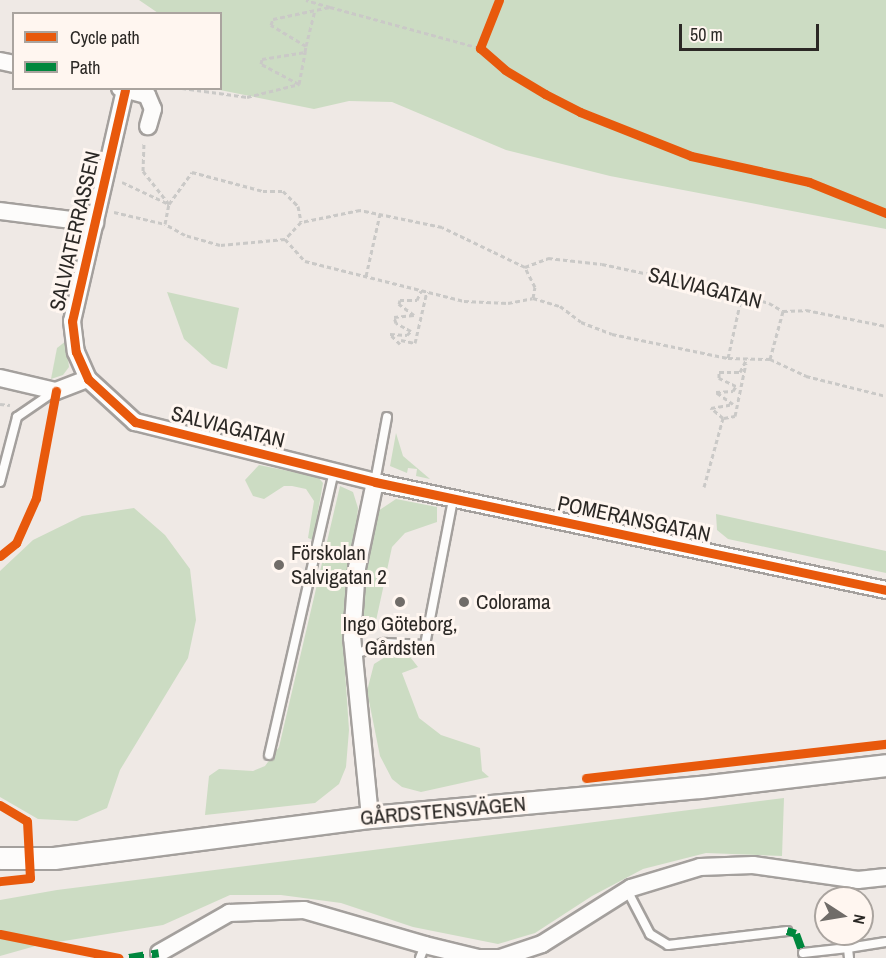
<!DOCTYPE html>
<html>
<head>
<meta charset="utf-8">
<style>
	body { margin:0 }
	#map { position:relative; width:886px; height:958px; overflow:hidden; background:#efe9e5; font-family:"Archivo Narrow",sans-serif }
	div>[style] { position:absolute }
	.green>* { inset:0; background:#ccdcc3 }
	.path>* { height:3px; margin-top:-1.5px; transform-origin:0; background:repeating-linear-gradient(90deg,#cac9c7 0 4.5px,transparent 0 7.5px) }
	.roads { filter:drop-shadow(2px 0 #a4a09d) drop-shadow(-2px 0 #a4a09d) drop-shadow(0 2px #a4a09d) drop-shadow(0 -2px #a4a09d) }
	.service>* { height:8px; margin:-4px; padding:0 4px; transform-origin:4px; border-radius:4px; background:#fdfcfb }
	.minor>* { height:16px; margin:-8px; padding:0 8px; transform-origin:8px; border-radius:8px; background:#fdfcfb }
	.tertiary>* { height:21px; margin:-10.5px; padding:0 10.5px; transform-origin:10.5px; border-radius:10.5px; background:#fdfcfb }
	.quiet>* { height:8px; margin-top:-4px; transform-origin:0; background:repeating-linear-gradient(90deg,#00873e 0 15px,transparent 0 23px) }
	.cycleway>* { height:9px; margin:-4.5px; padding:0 4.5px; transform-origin:4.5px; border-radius:4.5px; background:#e8590c }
	.dots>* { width:16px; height:16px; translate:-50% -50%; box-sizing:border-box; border:3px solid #fff6f0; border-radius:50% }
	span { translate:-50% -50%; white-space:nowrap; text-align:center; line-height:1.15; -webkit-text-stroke:6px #fff6f0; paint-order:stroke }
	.street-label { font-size:21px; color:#2b2825 }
	.poi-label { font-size:21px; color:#2b2825 }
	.left { translate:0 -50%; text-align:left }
	.legend { position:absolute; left:12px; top:12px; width:210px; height:78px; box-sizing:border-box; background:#fff6f0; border:2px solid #aaa49f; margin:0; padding:8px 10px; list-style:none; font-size:18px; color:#2b2825 }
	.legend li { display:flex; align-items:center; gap:12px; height:30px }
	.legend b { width:30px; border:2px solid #aaa49f }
	.north { position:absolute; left:814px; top:886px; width:60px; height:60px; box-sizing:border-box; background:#fff6f0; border:2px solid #aaa49f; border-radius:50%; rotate:102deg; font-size:16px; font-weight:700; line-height:24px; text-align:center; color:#2b2825 }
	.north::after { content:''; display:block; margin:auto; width:21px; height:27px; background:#706c68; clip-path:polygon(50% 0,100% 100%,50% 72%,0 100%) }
	.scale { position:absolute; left:679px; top:24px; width:140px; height:27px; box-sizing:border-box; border:3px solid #2b2825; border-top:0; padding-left:8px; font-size:18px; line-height:21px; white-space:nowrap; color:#2b2825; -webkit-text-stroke:4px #fff6f0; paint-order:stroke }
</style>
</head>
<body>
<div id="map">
	<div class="green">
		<i style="clip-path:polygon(139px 0,886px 0,886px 229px,610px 176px,506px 150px,392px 102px,349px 101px,314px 109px,215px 89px,220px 88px,220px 14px,158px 13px)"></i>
		<i style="clip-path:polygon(167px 292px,239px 308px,227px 369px,212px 364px,184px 339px)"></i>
		<i style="clip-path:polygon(66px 341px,69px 367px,63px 375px,51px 379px,57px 348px)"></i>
		<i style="clip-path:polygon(396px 433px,403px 456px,430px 479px,416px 476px,417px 469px,408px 468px,407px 473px,390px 466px)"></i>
		<i style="clip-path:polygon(259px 465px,318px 477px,323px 483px,313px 540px,308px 538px,314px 501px,306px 489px,292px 486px,284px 486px,264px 499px,253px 496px,245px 480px)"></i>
		<i style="clip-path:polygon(340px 486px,353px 492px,358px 508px,344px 656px,349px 730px,346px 767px,339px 784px,315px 803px,205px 815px,209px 776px,219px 769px,253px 771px,265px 766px,279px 747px)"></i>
		<i style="clip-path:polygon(396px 499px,437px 507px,437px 522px,405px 533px,392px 547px,374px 630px,366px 631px,362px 624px,363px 590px,375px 513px)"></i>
		<i style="clip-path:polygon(134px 508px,165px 535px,190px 569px,196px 620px,188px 658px,120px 770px,107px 808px,77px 821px,38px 819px,0 797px,0 571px,33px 540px,82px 516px)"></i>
		<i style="clip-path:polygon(716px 514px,886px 551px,886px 573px,728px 539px,717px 530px)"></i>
		<i style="clip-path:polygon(395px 651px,407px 653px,418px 667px,402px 673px,419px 718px,441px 735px,480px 748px,482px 771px,489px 777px,421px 792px,402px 787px,392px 779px,380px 756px,367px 691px,374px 664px)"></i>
		<i style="clip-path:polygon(784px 798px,782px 856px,706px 853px,643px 869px,592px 896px,535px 933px,498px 944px,413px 927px,341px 903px,281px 895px,230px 895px,163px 925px,39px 945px,0 956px,0 900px,57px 890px)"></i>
	</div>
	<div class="path">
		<i style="left:330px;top:7px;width:156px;rotate:15.3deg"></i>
		<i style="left:306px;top:46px;width:37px;rotate:-76deg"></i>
		<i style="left:299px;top:84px;width:33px;rotate:-79deg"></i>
		<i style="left:182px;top:88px;width:66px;rotate:7.9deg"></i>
		<i style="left:247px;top:97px;width:54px;rotate:-14deg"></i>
		<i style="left:299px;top:84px;width:43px;rotate:-152.2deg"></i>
		<i style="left:261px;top:64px;width:5px;rotate:-79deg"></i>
		<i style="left:262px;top:59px;width:44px;rotate:-9.2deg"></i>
		<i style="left:305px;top:52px;width:6px;rotate:-81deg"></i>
		<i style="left:306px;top:46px;width:41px;rotate:-149deg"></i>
		<i style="left:271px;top:25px;width:6px;rotate:-72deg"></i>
		<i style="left:273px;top:19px;width:58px;rotate:-11.9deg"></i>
		<i style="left:330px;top:7px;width:25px;rotate:-164deg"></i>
		<i style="left:122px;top:182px;width:52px;rotate:25.1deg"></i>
		<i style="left:169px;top:204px;width:39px;rotate:-54deg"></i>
		<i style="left:192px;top:172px;width:73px;rotate:15deg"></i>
		<i style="left:263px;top:191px;width:20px"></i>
		<i style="left:283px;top:191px;width:21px;rotate:45deg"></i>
		<i style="left:298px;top:206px;width:16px;rotate:79deg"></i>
		<i style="left:301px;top:222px;width:23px;rotate:133deg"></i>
		<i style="left:285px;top:239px;width:65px;rotate:174.7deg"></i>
		<i style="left:220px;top:245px;width:36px;rotate:-164deg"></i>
		<i style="left:185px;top:235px;width:23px;rotate:-151deg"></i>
		<i style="left:165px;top:224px;width:20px;rotate:-79deg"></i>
		<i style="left:169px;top:204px;width:42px;rotate:-128.2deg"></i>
		<i style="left:143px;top:171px;width:28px;rotate:-88deg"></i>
		<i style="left:114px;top:212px;width:52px;rotate:13.2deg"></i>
		<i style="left:285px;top:239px;width:30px;rotate:48deg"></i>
		<i style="left:305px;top:261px;width:164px;rotate:14.1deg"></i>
		<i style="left:464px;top:301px;width:44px;rotate:2.6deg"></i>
		<i style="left:508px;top:303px;width:25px;rotate:-11deg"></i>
		<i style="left:533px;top:298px;width:11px;rotate:-80deg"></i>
		<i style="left:535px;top:287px;width:22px;rotate:-117deg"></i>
		<i style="left:525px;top:267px;width:92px;rotate:-154.3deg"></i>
		<i style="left:442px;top:227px;width:84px;rotate:-168.3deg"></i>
		<i style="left:360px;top:210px;width:60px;rotate:168.5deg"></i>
		<i style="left:525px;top:267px;width:25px;rotate:-21deg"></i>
		<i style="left:548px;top:258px;width:54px;rotate:6.3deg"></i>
		<i style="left:602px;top:264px;width:134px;rotate:12.1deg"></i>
		<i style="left:733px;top:292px;width:38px;rotate:17deg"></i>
		<i style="left:769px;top:303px;width:16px;rotate:30deg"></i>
		<i style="left:783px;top:311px;width:23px;rotate:-2deg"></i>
		<i style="left:806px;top:310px;width:82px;rotate:11.3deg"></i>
		<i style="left:366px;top:276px;width:64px;rotate:-77.3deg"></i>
		<i style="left:533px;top:298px;width:28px;rotate:17deg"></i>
		<i style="left:560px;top:306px;width:26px;rotate:37deg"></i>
		<i style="left:581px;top:322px;width:33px;rotate:21deg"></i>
		<i style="left:612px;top:334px;width:118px;rotate:11.7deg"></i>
		<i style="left:728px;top:358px;width:42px;rotate:1.4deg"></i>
		<i style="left:770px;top:359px;width:40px;rotate:25deg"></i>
		<i style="left:806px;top:376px;width:82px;rotate:14deg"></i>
		<i style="left:401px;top:340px;width:14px;rotate:12deg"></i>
		<i style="left:415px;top:343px;width:53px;rotate:-77deg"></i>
		<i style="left:400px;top:344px;width:14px;rotate:-135deg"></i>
		<i style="left:390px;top:334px;width:17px;rotate:3deg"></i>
		<i style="left:407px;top:335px;width:6px;rotate:-45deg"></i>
		<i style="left:411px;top:331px;width:17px;rotate:-152deg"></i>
		<i style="left:396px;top:323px;width:6px;rotate:-108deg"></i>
		<i style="left:394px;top:317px;width:20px;rotate:-6deg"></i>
		<i style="left:414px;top:315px;width:19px;rotate:-144deg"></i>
		<i style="left:399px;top:304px;width:4px;rotate:-76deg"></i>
		<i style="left:400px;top:300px;width:17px"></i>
		<i style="left:417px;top:300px;width:10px;rotate:-66deg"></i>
		<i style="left:728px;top:358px;width:65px;rotate:-77.5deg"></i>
		<i style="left:770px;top:359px;width:50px;rotate:-74.8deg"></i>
		<i style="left:0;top:404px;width:10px;rotate:6deg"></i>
		<i style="left:724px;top:418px;width:11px;rotate:-10deg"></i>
		<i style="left:735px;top:416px;width:54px;rotate:-78.3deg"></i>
		<i style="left:704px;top:487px;width:72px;rotate:-74.6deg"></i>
		<i style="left:723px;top:418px;width:16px;rotate:-140deg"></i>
		<i style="left:711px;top:408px;width:22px;rotate:-10deg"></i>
		<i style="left:733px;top:404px;width:21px;rotate:-145deg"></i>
		<i style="left:716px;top:392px;width:17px;rotate:-3deg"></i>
		<i style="left:733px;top:391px;width:6px;rotate:-59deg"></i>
		<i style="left:736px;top:386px;width:19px;rotate:-155deg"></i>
		<i style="left:719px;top:378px;width:6px;rotate:-90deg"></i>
		<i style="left:719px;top:372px;width:21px"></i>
		<i style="left:740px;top:372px;width:16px;rotate:-63deg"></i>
	</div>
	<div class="roads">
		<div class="service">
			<i style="left:0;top:482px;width:67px;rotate:-75.3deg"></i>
			<i style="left:17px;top:417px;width:46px;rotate:-34.4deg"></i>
			<i style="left:375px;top:482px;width:66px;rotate:-79.5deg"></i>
			<i style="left:353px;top:655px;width:34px;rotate:-21deg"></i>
			<i style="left:385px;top:643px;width:40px;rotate:2.9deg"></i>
			<i style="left:425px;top:645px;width:149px;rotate:-79.1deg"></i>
			<i style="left:269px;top:755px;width:290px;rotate:-77.1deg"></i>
			<i style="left:627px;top:890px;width:50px;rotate:62.4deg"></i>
			<i style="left:650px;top:934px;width:21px;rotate:31deg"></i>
			<i style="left:668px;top:945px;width:120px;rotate:-6.7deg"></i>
			<i style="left:803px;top:953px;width:45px;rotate:-6.3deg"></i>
			<i style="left:420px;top:958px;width:14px;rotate:-69deg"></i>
			<i style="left:849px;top:958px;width:10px;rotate:-96deg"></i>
			<i style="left:848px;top:948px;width:38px;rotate:-9deg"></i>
		</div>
		<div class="minor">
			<i style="left:0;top:61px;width:14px;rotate:12deg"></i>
			<i style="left:120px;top:88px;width:28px;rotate:15deg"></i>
			<i style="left:147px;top:95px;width:15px;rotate:67deg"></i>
			<i style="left:153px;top:109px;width:18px;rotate:106deg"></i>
			<i style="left:125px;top:90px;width:237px;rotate:102.9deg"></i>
			<i style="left:72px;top:321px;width:31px;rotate:83deg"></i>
			<i style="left:76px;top:352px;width:30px;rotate:66deg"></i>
			<i style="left:88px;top:379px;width:64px;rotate:42.5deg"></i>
			<i style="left:135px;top:422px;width:247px;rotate:14deg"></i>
			<i style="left:375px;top:482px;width:522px;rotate:11.93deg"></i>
			<i style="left:0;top:211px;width:96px;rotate:7.2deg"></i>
			<i style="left:0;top:378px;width:57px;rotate:13.1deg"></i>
			<i style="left:56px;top:391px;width:34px;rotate:-21deg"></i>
			<i style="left:370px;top:817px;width:180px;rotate:-95.7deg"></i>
			<i style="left:352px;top:638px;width:70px;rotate:-85.9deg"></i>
			<i style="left:357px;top:568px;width:88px;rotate:-78.2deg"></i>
			<i style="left:159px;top:953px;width:81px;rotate:-29.7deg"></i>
			<i style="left:229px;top:913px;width:75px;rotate:-2.3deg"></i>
			<i style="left:304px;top:910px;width:126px;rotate:16.1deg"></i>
			<i style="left:425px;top:945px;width:55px;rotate:13.8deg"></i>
			<i style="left:478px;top:958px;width:22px"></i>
			<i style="left:500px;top:958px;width:44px;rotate:-18.4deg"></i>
			<i style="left:542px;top:944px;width:105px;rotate:-32.2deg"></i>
			<i style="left:631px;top:888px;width:72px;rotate:-16.9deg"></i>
			<i style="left:700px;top:867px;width:53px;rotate:-2.2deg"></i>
			<i style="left:753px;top:865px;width:106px;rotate:8.1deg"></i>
			<i style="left:858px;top:880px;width:28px;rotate:-6deg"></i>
		</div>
		<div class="tertiary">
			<i style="left:0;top:858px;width:54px"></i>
			<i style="left:54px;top:858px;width:319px;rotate:-7.4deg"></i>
			<i style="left:370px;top:817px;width:331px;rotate:-5.2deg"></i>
			<i style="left:700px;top:787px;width:187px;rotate:-6.7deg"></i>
		</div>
	</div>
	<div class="quiet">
		<i style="left:787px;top:931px;width:9px;rotate:18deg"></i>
		<i style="left:796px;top:934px;width:20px;rotate:70deg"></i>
		<i style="left:129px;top:958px;width:30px;rotate:-9deg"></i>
	</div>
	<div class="cycleway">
		<i style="left:499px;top:0;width:52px;rotate:111.6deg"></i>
		<i style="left:480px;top:48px;width:33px;rotate:41deg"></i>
		<i style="left:505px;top:70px;width:47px;rotate:31deg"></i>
		<i style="left:545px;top:94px;width:39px;rotate:27deg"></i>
		<i style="left:580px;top:112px;width:119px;rotate:21.6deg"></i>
		<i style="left:691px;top:156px;width:121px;rotate:12.4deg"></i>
		<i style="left:809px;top:182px;width:83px;rotate:21.9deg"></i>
		<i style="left:125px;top:90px;width:237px;rotate:102.9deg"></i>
		<i style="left:72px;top:321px;width:31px;rotate:83deg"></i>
		<i style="left:76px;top:352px;width:30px;rotate:66deg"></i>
		<i style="left:88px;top:379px;width:64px;rotate:42.5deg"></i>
		<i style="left:135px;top:422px;width:247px;rotate:14deg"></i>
		<i style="left:375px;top:482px;width:522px;rotate:11.93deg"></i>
		<i style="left:0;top:556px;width:21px;rotate:-39deg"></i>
		<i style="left:16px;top:543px;width:49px;rotate:-66deg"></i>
		<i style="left:36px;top:498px;width:109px;rotate:-79.4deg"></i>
		<i style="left:586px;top:778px;width:302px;rotate:-6.5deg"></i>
		<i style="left:0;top:805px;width:31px;rotate:31deg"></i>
		<i style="left:27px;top:821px;width:57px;rotate:87deg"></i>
		<i style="left:30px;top:878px;width:30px;rotate:174deg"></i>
		<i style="left:0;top:934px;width:121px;rotate:11.4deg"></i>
	</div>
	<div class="dots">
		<i style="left:279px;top:565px;background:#706c68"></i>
		<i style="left:400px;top:602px;background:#706c68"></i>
		<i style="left:464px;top:602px;background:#706c68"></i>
	</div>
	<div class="street-label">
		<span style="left:75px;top:231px;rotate:-77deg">SALVIATERRASSEN</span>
		<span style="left:705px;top:288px;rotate:14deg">SALVIAGATAN</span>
		<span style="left:228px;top:427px;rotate:14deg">SALVIAGATAN</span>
		<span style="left:634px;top:519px;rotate:12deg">POMERANSGATAN</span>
		<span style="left:443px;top:811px;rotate:-5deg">GÅRDSTENSVÄGEN</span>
	</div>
	<div class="poi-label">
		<span class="left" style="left:291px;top:565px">Förskolan<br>Salvigatan 2</span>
		<span class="left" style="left:476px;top:602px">Colorama</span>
		<span style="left:400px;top:636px">Ingo Göteborg,<br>Gårdsten</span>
	</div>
	<ul class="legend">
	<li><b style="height:8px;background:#e8590c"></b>Cycle path</li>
	<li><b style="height:8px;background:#00873e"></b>Path</li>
	</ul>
	<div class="north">N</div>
	<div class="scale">50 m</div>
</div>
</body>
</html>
